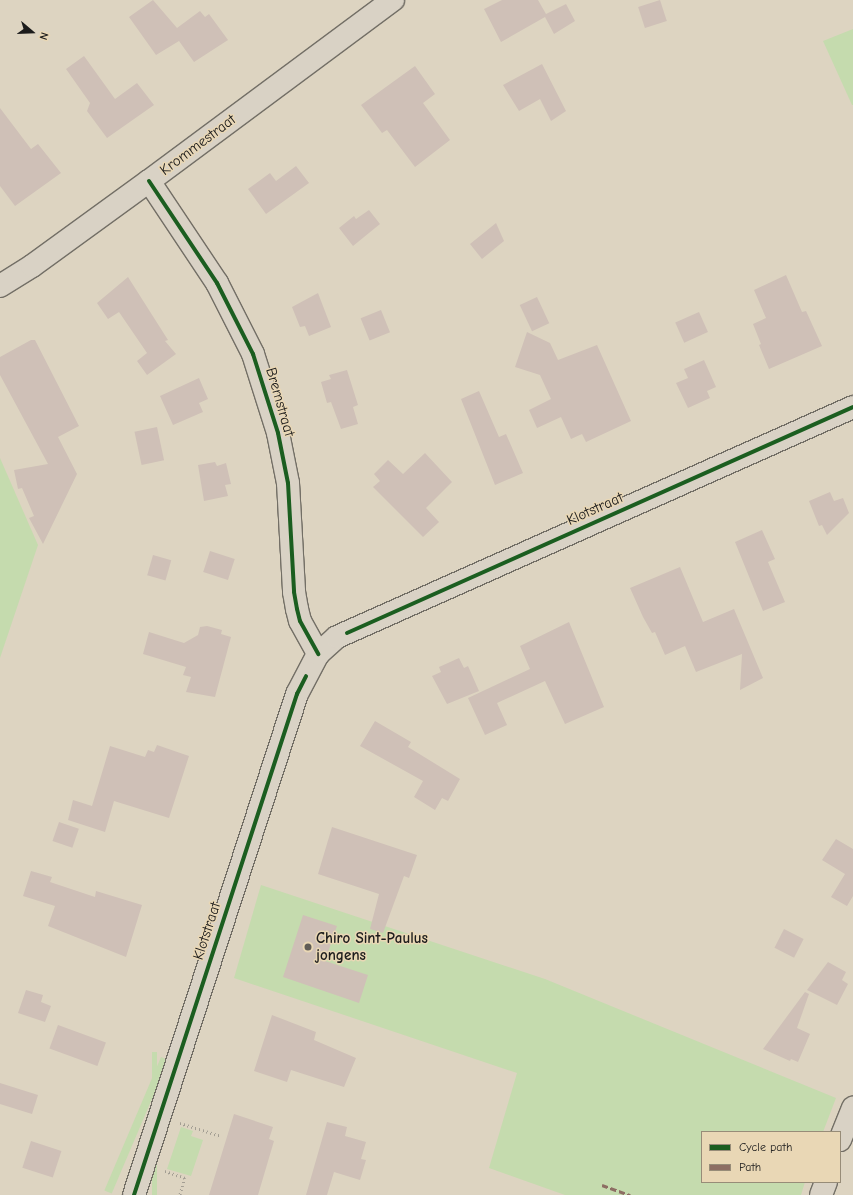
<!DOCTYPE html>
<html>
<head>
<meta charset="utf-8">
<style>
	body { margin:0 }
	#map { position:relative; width:853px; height:1195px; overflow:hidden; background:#ddd4c1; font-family:"Comic Neue",sans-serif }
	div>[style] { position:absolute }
	.green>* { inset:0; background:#c5dbae; transform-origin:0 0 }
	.building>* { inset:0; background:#cfc0b7; transform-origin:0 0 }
	.path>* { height:2.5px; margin-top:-1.25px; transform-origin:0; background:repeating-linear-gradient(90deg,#a39e93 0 1px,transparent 0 4px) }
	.roads { filter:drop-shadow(1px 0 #736f66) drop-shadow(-1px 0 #736f66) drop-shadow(0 1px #736f66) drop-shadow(0 -1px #736f66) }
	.minor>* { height:22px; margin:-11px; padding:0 11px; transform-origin:11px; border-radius:11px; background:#d9d2c5 }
	.quiet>* { height:3px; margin-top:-1.5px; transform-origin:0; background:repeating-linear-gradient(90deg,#8d6e63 0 6px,transparent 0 9px) }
	.cycleway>* { height:4px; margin:-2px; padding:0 2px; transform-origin:2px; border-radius:2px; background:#1b5e20 }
	.dots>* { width:11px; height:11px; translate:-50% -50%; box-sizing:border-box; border:2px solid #e9d7b5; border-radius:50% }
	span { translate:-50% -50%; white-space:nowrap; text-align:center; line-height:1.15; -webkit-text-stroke:3px #e9d7b5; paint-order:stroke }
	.street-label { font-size:15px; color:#1c1c1c }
	.poi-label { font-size:15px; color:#1c1c1c; font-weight:700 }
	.left { translate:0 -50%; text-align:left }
	.legend { position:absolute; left:701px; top:1131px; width:140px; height:52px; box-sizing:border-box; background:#e9d7b5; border:1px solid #978c78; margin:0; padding:5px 7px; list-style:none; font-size:12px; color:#1c1c1c }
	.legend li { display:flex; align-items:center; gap:8px; height:20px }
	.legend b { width:20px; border:1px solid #978c78 }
	.north { position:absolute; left:12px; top:12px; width:40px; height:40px; -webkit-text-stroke:3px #e9d7b5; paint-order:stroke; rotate:109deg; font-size:11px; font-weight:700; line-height:16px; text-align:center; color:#1c1c1c }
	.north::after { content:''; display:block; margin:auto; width:14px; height:18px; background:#1c1c1c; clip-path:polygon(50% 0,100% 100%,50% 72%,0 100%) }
</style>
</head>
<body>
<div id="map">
	<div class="green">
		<i style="clip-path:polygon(853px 29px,853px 105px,852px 105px,823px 41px)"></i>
		<i style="clip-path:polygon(0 458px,38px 545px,0 658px)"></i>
		<i style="clip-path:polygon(261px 885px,545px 979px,836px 1098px,823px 1132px,702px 1132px,702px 1182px,805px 1182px,801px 1195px,565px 1195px,489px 1168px,517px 1073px,234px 978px)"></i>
		<i style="left:152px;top:1052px;width:5px;height:150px"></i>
		<i style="left:161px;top:1057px;width:8px;height:145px;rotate:23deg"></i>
		<i style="clip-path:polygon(181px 1127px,193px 1131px,191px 1136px,203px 1140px,191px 1176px,167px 1169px)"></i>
	</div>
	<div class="building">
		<i style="clip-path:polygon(153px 0,177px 28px,200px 11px,205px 17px,209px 14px,228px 40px,194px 62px,179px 41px,156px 55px,129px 17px)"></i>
		<i style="clip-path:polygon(502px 0,538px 0,546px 14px,566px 4px,575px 21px,554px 34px,545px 17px,501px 42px,484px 9px)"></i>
		<i style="left:660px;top:0;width:22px;height:23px;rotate:72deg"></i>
		<i style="clip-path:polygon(84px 56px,115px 99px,137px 83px,154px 105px,107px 138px,87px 111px,90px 103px,66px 69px)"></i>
		<i style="clip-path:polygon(542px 64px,566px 111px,551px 121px,540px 99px,519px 111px,503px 85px)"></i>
		<i style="clip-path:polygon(415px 66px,435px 94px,423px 103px,450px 140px,415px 167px,387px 130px,382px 133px,361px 105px)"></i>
		<i style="clip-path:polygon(0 108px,31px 149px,38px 144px,61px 173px,15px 206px,0 186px)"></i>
		<i style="clip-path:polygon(296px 166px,309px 183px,266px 214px,248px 189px,270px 173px,276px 181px)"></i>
		<i style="clip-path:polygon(369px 210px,380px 224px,353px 246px,339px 228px,354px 216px,356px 219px)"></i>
		<i style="clip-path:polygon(496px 223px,504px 241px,482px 259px,470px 244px)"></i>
		<i style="clip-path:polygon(786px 275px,802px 312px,806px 311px,822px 346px,769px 369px,759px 345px,761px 344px,753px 324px,766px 318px,754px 290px)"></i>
		<i style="clip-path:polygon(128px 277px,168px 340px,165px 341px,176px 354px,147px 375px,137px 361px,147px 353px,119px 312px,108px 319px,97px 303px)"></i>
		<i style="clip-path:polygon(318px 293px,331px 327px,309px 336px,305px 326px,300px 327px,292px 307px)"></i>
		<i style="left:537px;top:297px;width:29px;height:19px;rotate:65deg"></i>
		<i style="left:381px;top:310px;width:24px;height:22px;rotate:68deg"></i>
		<i style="left:699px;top:312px;width:22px;height:26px;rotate:66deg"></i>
		<i style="clip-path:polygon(527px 332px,550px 343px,558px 360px,597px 345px,631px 421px,586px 442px,582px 434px,571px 439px,561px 417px,537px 428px,529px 410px,551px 399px,540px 375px,515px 367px)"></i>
		<i style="clip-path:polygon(31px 340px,35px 340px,79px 426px,58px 437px,77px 474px,43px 544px,29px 518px,34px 516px,22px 488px,18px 489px,14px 470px,48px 464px,0 375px,0 357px)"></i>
		<i style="clip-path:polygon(704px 360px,716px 387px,707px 391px,710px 398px,688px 408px,676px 383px,688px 378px,684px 369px)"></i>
		<i style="clip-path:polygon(347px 370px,358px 405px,353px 407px,358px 424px,341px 429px,331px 402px,327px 403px,321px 382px,331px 379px,329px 375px)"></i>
		<i style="clip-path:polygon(199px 378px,208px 399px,199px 403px,203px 412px,173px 425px,160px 396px)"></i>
		<i style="clip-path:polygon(479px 391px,499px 437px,506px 434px,523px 473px,495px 485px,461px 399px)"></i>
		<i style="left:157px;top:427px;width:34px;height:23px;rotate:78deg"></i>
		<i style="clip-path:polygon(425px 453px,452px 482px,426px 508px,439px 522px,423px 537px,373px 487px,380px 481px,374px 474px,388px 460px,403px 474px)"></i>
		<i style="clip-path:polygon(215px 462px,217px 466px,226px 463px,231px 484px,225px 485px,228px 496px,204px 501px,198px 465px)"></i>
		<i style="clip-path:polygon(830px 492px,834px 501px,843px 498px,849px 513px,827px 535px,822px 525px,819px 526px,809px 501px)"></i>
		<i style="clip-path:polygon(762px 530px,775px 559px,768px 562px,785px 602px,763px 611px,735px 542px)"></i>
		<i style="left:210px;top:551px;width:26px;height:22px;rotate:18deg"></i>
		<i style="left:153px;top:555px;width:19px;height:21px;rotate:16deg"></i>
		<i style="clip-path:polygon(680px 567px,703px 622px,734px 609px,763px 678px,740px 690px,742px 654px,696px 672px,685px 646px,665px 655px,655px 632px,652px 633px,643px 617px,630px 588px)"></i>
		<i style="clip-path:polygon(569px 622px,604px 707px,565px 724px,545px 681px,497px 703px,507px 725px,485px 735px,468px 698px,530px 669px,520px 646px)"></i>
		<i style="clip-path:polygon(207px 626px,222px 630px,221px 634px,231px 637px,215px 697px,186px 692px,191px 677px,183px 675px,186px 667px,143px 654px,149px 632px,184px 643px,198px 635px,200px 627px)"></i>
		<i style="clip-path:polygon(459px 658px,464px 668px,468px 666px,479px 691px,447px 704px,432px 676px,441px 672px,439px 667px)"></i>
		<i style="clip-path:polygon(375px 721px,411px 742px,408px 747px,460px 779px,448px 801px,442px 798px,435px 810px,414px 797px,423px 781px,360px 746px)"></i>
		<i style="clip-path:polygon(157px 745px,189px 756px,169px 818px,114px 801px,105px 832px,68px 820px,73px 800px,92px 806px,110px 746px,145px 757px,148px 750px,154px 752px)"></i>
		<i style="left:59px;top:822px;width:21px;height:20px;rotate:19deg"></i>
		<i style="clip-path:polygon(332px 827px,417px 855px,409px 878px,404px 876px,383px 933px,370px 929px,379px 894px,318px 874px)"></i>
		<i style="clip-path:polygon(836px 839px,853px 849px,853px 896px,847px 906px,831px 897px,845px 874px,822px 860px)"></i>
		<i style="clip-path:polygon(31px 871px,52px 877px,50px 882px,95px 897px,96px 891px,142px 905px,126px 957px,48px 926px,55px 906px,23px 896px)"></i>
		<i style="clip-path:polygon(303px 915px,337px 926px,325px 961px,368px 975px,359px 1003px,283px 977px)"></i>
		<i style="left:784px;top:929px;width:22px;height:21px;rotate:27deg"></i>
		<i style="clip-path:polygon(828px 962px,846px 972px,842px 980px,848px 984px,837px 1005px,807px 990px)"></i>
		<i style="clip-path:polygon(26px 990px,43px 995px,41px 1002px,51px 1006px,45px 1022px,18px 1013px)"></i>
		<i style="clip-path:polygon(805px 992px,809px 994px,797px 1028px,810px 1034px,798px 1062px,791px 1059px,790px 1061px,763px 1049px)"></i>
		<i style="clip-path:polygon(272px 1015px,316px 1032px,314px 1040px,356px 1058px,344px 1087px,291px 1070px,287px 1082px,254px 1071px)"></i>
		<i style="left:58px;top:1025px;width:51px;height:25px;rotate:20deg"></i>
		<i style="clip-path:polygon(0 1083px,38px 1095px,32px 1114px,0 1104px)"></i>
		<i style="clip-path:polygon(234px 1114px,273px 1127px,269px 1139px,274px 1141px,258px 1195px,209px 1195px)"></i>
		<i style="clip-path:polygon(327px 1122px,347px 1127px,345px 1136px,366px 1142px,361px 1159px,366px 1160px,360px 1180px,334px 1172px,327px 1195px,306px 1195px)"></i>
		<i style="left:31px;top:1141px;width:32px;height:28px;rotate:18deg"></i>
	</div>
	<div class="path">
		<i style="left:180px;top:1123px;width:43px;rotate:17.6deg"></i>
		<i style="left:165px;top:1171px;width:21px;rotate:19deg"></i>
		<i style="left:185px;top:1178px;width:18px;rotate:106deg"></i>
	</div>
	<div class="roads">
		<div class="minor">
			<i style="left:149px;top:181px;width:123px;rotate:56.3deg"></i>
			<i style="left:217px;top:283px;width:80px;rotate:63.1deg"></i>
			<i style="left:253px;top:354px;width:83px;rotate:72.4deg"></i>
			<i style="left:278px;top:433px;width:51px;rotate:78.7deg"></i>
			<i style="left:288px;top:483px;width:109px;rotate:86.8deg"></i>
			<i style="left:294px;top:592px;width:17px;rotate:80deg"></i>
			<i style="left:297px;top:609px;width:12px;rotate:76deg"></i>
			<i style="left:300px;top:621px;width:38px;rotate:61deg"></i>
			<i style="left:0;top:286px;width:38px;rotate:-32deg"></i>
			<i style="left:32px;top:266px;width:145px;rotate:-36deg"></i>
			<i style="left:149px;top:181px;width:304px;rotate:-36.6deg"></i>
			<i style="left:840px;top:1140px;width:35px;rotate:-68deg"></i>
			<i style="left:134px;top:1195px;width:527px;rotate:-71.98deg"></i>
			<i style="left:297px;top:694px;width:45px;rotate:-62.3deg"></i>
			<i style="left:318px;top:654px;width:25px;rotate:-42deg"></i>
			<i style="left:337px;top:637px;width:565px;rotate:-24.02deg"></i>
			<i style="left:821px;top:1195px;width:14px;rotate:-69deg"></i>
		</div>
	</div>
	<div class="quiet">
		<i style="left:602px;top:1185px;width:30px;rotate:20deg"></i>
	</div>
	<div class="cycleway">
		<i style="left:149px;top:181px;width:123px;rotate:56.3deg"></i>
		<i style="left:217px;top:283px;width:80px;rotate:63.1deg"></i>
		<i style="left:253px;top:354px;width:83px;rotate:72.4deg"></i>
		<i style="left:278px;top:433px;width:51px;rotate:78.7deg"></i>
		<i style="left:288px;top:483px;width:109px;rotate:86.8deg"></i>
		<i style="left:294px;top:592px;width:17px;rotate:80deg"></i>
		<i style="left:297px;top:609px;width:12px;rotate:76deg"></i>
		<i style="left:300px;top:621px;width:38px;rotate:61deg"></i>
		<i style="left:347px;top:633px;width:554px;rotate:-24.07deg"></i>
		<i style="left:134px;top:1195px;width:527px;rotate:-71.98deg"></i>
		<i style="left:297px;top:694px;width:20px;rotate:-63deg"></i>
	</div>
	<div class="dots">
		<i style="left:308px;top:947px;background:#605c56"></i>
	</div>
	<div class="street-label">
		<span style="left:198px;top:145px;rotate:-37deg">Krommestraat</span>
		<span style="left:280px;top:402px;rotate:74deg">Bremstraat</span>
		<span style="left:595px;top:509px;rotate:-24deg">Klotstraat</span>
		<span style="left:207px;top:931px;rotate:-72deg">Klotstraat</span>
	</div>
	<div class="poi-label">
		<span class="left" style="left:316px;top:947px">Chiro Sint-Paulus<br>jongens</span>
	</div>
	<ul class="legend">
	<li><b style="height:5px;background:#1b5e20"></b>Cycle path</li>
	<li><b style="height:5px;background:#8d6e63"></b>Path</li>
	</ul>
	<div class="north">N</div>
</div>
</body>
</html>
